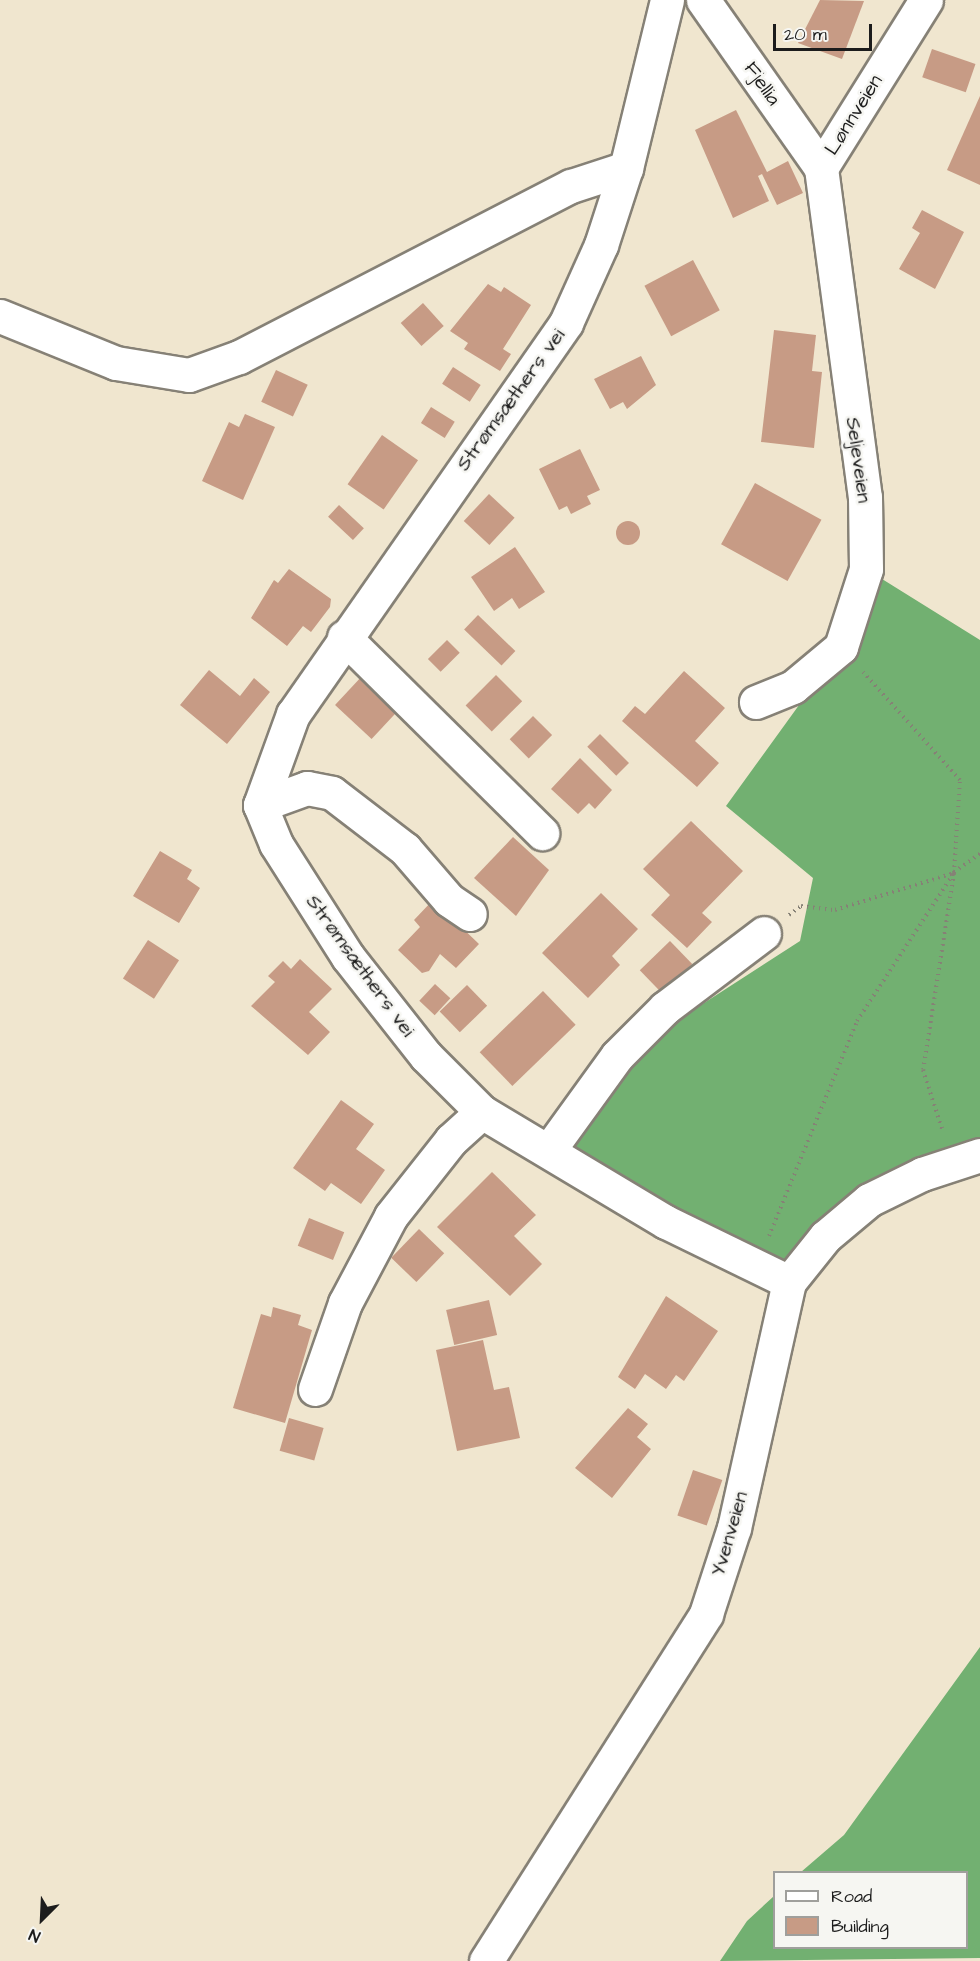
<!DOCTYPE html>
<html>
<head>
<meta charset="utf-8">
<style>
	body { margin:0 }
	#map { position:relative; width:980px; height:1961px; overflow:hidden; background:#f0e6cf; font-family:"Architects Daughter",sans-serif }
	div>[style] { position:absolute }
	.forest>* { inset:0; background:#72b071 }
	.building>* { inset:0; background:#c79b85; transform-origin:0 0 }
	.round { border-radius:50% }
	.path>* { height:4px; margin-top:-2px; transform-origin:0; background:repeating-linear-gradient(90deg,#868176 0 1.5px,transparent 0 6px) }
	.roads { filter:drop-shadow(2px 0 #868176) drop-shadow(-2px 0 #868176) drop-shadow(0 2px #868176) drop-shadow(0 -2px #868176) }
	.minor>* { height:33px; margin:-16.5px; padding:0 16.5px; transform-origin:16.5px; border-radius:16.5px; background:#fff }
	span { translate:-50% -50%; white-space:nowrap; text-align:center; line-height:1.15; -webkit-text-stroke:5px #f6f6f2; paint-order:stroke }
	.street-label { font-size:20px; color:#1c1c1c }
	.legend { position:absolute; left:773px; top:1871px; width:195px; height:78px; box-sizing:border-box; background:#f6f6f2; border:2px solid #9f9f9c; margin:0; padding:8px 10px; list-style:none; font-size:18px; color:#1c1c1c }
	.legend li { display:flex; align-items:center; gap:12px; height:30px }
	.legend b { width:30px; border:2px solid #9f9f9c }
	.north { position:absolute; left:12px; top:1889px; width:60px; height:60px; -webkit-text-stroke:4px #f6f6f2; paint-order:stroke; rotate:204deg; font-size:16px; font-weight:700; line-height:24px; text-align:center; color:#1c1c1c }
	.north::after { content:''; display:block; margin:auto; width:21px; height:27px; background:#1c1c1c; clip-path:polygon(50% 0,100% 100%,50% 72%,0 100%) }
	.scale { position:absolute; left:773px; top:24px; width:99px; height:27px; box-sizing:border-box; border:3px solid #1c1c1c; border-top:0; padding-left:8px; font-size:18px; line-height:21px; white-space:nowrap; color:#1c1c1c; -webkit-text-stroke:4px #f6f6f2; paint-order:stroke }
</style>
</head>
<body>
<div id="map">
	<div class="forest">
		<i style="clip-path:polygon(866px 569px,980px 640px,980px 1155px,922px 1174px,789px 1282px,549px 1150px,653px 1036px,800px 941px,813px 878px,726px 806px,841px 647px)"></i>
		<i style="clip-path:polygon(980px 1647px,980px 1958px,720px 1961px,747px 1921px,774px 1896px,774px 1948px,966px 1948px,966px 1872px,801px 1872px,844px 1835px)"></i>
	</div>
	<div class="building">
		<i style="clip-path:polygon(820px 0,864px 1px,842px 59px,798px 43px)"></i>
		<i style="left:932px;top:49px;width:46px;height:30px;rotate:19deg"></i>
		<i style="clip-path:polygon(980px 96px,980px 185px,947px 170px)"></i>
		<i style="clip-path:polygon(736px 110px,767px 172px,788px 161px,803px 193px,777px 205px,762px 174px,758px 176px,769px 201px,733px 218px,695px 130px)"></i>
		<i style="clip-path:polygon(922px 210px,964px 232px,935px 289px,899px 269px,920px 233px,912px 228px)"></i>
		<i style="left:693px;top:260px;width:57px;height:55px;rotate:62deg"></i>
		<i style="clip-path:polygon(488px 284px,501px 292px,504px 287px,531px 305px,503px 349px,511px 354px,500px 371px,464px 349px,468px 343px,450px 331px)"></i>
		<i style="left:423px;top:303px;width:31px;height:30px;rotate:48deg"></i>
		<i style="clip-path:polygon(774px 330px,816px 335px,812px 371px,822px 372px,814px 448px,761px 442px)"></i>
		<i style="clip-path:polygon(641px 356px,656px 385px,627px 409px,623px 402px,610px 409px,594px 379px)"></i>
		<i style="left:453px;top:367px;width:33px;height:20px;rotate:33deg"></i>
		<i style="left:276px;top:370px;width:35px;height:35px;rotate:25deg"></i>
		<i style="left:431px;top:407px;width:28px;height:19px;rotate:32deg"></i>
		<i style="clip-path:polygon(245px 414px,275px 427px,243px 500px,202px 481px,229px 422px,239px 427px)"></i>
		<i style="left:382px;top:435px;width:44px;height:60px;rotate:35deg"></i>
		<i style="clip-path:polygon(580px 449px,600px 490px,587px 496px,591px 504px,571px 514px,567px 506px,559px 510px,539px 469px)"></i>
		<i style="left:755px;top:483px;width:76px;height:70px;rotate:29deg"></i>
		<i style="left:489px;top:494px;width:35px;height:37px;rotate:43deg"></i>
		<i style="left:339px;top:505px;width:34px;height:16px;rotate:43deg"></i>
		<i class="round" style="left:616px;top:521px;width:24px;height:24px"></i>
		<i style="clip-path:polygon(515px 547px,545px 592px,519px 609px,512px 598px,494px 611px,471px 577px)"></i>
		<i style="clip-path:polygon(289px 569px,331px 599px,330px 607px,311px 632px,303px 626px,287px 646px,251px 618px,274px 580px,278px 583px)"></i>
		<i style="left:478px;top:615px;width:52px;height:20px;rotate:44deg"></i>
		<i style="left:447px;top:640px;width:18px;height:27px;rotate:45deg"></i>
		<i style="clip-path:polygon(209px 670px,240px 696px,254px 678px,270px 692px,227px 744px,180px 705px)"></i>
		<i style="clip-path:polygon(684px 671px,725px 708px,695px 741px,719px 763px,697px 787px,622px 721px,635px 706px,645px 714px)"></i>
		<i style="left:363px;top:675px;width:50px;height:41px;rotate:43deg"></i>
		<i style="left:496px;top:675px;width:37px;height:43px;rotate:45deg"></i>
		<i style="left:533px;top:716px;width:27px;height:33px;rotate:45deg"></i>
		<i style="left:600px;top:734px;width:41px;height:18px;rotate:45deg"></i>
		<i style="clip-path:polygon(580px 758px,612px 790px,595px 809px,589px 803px,578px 814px,551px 789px)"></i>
		<i style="clip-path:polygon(691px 821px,743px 871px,702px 913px,712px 922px,687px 948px,651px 915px,670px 895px,643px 869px)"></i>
		<i style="clip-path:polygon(513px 837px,549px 870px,516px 916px,474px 878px)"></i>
		<i style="clip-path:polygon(160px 851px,192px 870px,187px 879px,200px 888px,179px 923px,133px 896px)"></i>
		<i style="clip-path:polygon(601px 893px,638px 929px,612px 956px,620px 965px,588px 998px,542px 953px)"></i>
		<i style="clip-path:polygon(433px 900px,479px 944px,456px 968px,440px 954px,429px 971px,422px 973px,398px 950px,420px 927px,414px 920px)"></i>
		<i style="left:148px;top:940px;width:37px;height:46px;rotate:33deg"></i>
		<i style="left:670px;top:941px;width:32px;height:42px;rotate:46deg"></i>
		<i style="clip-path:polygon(300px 959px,332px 989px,309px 1012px,330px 1032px,308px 1055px,251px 1006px,275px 982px,268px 976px,283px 961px,291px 969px)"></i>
		<i style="left:435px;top:984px;width:21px;height:23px;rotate:43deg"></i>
		<i style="left:467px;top:985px;width:29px;height:38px;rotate:46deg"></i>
		<i style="left:543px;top:991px;width:47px;height:88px;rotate:46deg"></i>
		<i style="clip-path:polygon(341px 1100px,374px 1124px,356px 1149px,385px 1170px,361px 1204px,331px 1183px,325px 1191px,293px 1168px)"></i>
		<i style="clip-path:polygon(492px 1172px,536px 1215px,514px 1236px,542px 1264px,510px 1296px,437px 1227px)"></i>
		<i style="left:309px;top:1218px;width:38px;height:30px;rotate:22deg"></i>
		<i style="left:419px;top:1229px;width:35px;height:40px;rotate:44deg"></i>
		<i style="clip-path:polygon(666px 1296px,718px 1331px,684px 1381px,676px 1375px,666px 1389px,645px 1374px,635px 1389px,618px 1377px)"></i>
		<i style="left:489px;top:1300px;width:36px;height:44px;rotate:77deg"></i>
		<i style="clip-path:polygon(273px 1307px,301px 1315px,298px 1325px,312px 1330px,285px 1423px,233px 1408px,261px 1314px,271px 1317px)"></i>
		<i style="clip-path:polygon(483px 1340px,494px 1390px,509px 1387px,520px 1438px,457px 1451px,436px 1350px)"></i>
		<i style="clip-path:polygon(628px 1408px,648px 1424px,637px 1437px,651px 1449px,612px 1498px,575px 1468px)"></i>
		<i style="left:289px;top:1418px;width:36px;height:34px;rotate:16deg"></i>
		<i style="left:693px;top:1470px;width:31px;height:48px;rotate:19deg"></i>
	</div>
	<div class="path">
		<i style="left:954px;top:872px;width:32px;rotate:-35deg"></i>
		<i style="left:789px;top:915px;width:15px;rotate:-37deg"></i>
		<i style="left:801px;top:906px;width:34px;rotate:7deg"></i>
		<i style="left:835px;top:910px;width:125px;rotate:-17.3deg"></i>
		<i style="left:954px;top:873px;width:199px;rotate:98.9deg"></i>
		<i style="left:923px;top:1070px;width:65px;rotate:72.1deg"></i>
		<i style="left:769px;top:1236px;width:232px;rotate:-67.7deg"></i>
		<i style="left:857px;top:1021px;width:177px;rotate:-56.8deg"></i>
		<i style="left:954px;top:873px;width:93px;rotate:-86.3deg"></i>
		<i style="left:960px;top:780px;width:145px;rotate:-131.9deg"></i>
	</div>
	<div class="roads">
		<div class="minor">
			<i style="left:667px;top:0;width:173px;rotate:103.7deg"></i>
			<i style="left:626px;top:168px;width:81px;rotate:108deg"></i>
			<i style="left:601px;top:245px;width:85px;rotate:114.2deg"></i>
			<i style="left:566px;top:323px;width:477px;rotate:124.9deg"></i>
			<i style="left:293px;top:714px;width:97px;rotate:109.9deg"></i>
			<i style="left:260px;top:805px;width:42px;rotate:67.7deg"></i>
			<i style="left:276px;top:844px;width:134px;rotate:57.5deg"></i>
			<i style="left:348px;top:957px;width:126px;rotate:51.8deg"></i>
			<i style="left:426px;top:1056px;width:79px;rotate:45deg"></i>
			<i style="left:482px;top:1112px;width:214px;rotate:30.9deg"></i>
			<i style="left:666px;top:1222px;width:137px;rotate:26deg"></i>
			<i style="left:703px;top:0;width:205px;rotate:54.9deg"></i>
			<i style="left:821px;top:168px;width:332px;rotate:82.4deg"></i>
			<i style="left:865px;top:497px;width:72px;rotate:89.2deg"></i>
			<i style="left:866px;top:569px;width:82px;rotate:107.8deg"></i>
			<i style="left:841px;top:647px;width:62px;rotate:140.2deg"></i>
			<i style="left:793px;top:687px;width:40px;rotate:158deg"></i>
			<i style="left:821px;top:168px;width:198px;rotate:-58deg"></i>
			<i style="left:0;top:316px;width:125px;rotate:22.1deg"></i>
			<i style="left:116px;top:363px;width:74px;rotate:9.3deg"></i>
			<i style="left:189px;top:375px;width:53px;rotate:-19.8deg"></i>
			<i style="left:239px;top:357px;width:373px;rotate:-27.3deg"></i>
			<i style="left:571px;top:186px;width:58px;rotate:-18.1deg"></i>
			<i style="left:344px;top:637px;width:279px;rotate:44.7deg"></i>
			<i style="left:260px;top:805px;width:50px;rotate:-19.9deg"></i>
			<i style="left:307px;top:788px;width:25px;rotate:11deg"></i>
			<i style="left:332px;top:793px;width:92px;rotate:37.5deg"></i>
			<i style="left:405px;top:849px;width:67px;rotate:49.2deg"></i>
			<i style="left:449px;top:900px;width:25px;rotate:34deg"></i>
			<i style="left:549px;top:1150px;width:116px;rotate:-54.1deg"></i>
			<i style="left:617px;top:1056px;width:68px;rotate:-45deg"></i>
			<i style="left:665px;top:1008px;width:124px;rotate:-37.1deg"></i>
			<i style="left:315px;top:1389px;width:91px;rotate:-70.8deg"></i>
			<i style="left:345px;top:1303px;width:98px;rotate:-62.1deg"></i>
			<i style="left:391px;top:1216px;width:97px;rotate:-51.7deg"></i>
			<i style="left:451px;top:1140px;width:42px;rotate:-42.1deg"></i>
			<i style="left:486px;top:1961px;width:411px;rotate:-57.6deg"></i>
			<i style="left:706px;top:1614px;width:90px;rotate:-72deg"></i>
			<i style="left:734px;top:1528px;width:252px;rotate:-77.4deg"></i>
			<i style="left:789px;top:1282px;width:58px;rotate:-51.3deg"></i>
			<i style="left:825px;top:1237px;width:57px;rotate:-40.1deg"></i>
			<i style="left:869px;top:1200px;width:59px;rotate:-26.1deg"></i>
			<i style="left:922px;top:1174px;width:61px;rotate:-18.1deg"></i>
		</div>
	</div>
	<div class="street-label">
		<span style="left:762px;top:84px;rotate:55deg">Fjellia</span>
		<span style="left:854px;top:115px;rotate:-58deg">Lønnveien</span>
		<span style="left:511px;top:400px;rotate:-54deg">Strømsæthers vei</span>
		<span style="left:858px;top:460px;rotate:82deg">Seljeveien</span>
		<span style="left:360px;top:966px;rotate:54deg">Strømsæthers vei</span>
		<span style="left:730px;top:1534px;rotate:-74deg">Yvenveien</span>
	</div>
	<ul class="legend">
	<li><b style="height:8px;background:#fff"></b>Road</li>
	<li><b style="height:16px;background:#c79b85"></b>Building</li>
	</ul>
	<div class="north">N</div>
	<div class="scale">20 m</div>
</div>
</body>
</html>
